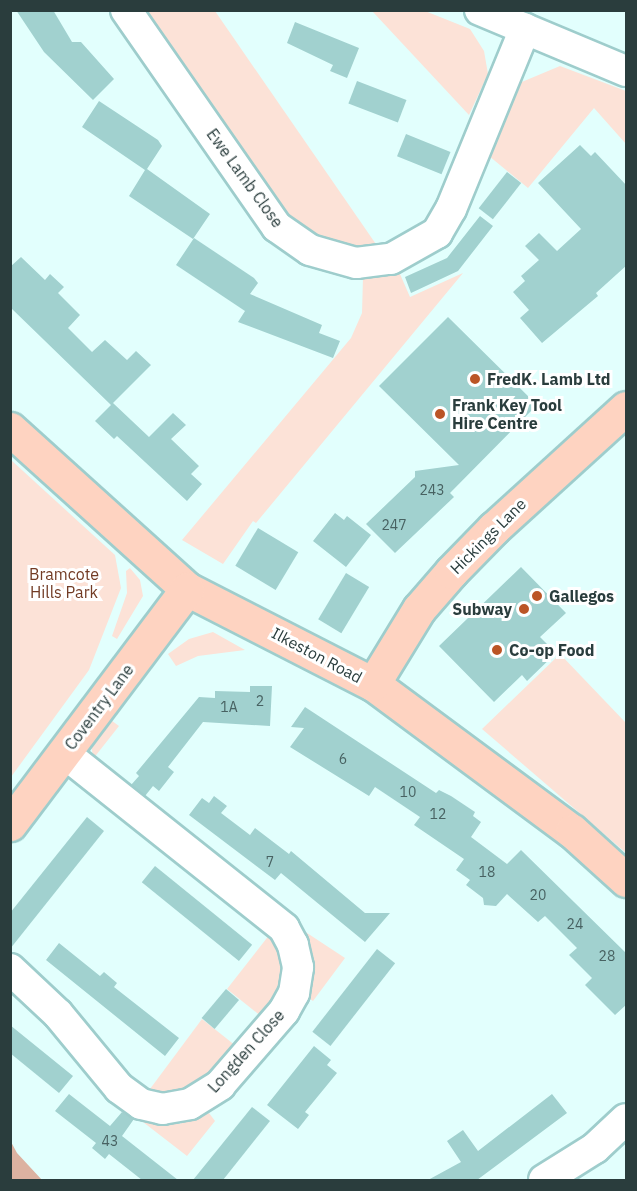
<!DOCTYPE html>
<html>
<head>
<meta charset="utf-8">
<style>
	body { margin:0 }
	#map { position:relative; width:637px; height:1191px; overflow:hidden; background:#e2fffd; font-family:"IBM Plex Sans",sans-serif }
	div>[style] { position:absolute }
	.green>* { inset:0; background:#fce2d7 }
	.forest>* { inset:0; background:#dcb2a1 }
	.building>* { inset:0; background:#a1d1cf; transform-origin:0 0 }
	.roads { filter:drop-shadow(2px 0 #9ecdcc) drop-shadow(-2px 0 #9ecdcc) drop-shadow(0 2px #9ecdcc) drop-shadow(0 -2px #9ecdcc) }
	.minor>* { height:30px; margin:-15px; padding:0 15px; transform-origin:15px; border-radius:15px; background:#fff }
	.major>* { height:33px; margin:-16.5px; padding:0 16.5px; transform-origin:16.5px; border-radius:16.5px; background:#fed3c1 }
	.dots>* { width:16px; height:16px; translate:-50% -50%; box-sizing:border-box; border:3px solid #fff; border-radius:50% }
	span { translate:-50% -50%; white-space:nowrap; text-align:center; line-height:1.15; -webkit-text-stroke:6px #fff; paint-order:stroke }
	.number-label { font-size:14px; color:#486262 }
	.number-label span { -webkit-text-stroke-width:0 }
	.street-label { font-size:16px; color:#2a3d3d }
	.poi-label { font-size:16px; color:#2a3d3d; font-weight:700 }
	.left { translate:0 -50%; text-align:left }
	.right { translate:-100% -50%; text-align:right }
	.park-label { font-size:16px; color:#723b24 }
	.frame { position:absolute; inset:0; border:12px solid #2a3d3d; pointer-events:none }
</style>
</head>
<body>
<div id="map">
	<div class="green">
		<i style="clip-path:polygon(143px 11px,215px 11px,380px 250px,334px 251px,293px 224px)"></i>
		<i style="clip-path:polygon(425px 11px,470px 29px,484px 51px,488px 74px,469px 115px,373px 12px)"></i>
		<i style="clip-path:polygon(560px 66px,626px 91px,626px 144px,594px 108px,528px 188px,489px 156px,517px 84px)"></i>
		<i style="clip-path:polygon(463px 273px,256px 523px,253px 521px,223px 564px,182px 540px,351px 338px,362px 313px,363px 277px,400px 274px,410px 297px)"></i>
		<i style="clip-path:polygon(11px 460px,115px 555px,121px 588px,89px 670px,11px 777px)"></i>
		<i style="clip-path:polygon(130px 568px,140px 580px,143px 596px,117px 639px,112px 636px,127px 593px,126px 571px)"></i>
		<i style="clip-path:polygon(213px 632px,245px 650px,198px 656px,176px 666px,168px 654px,189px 639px)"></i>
		<i style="clip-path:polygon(560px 654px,626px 723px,626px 853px,482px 729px)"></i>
		<i style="clip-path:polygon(108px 718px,119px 726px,93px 759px,91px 741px)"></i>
		<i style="clip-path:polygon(304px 931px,345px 958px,313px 1001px,307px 997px,311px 956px)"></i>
		<i style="clip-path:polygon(270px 934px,284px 958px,281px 990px,262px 1017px,227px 989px)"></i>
		<i style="clip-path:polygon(202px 1019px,236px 1046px,202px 1083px,181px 1092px,147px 1093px)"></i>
		<i style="clip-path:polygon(209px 1113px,215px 1121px,187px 1156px,143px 1122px,179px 1124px)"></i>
	</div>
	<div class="forest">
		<i style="clip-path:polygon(10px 1140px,17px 1153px,42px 1180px,11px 1180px)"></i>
	</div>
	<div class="building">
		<i style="clip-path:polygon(16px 10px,53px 10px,72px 42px,81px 42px,114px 79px,93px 100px,44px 52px)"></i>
		<i style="clip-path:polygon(295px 22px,359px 48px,347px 78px,330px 71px,333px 65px,287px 43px)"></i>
		<i style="left:357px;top:81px;width:53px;height:24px;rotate:21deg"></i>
		<i style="clip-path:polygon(99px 101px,158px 140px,162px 146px,147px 169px,210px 214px,193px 239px,129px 196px,145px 170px,82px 127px)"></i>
		<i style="left:406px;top:134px;width:48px;height:24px;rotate:22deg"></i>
		<i style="clip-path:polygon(580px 145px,591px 156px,595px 152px,627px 186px,627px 265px,596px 293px,598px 296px,542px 343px,520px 318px,529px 310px,513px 292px,525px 281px,521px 276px,539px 260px,525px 246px,539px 233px,557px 251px,581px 229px,538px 183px)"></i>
		<i style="left:507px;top:172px;width:18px;height:46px;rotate:38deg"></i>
		<i style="clip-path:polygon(480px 216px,493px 226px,458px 271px,411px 293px,405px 277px,447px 258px)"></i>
		<i style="clip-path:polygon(194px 238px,254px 278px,258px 283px,250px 294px,322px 325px,319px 333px,340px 341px,333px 358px,238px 322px,245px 311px,176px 265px)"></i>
		<i style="clip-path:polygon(21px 257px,45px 280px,50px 274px,64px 287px,58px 293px,80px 315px,68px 328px,92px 352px,105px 340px,127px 360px,136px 351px,151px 365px,113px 403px,149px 437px,173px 413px,186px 425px,171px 439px,199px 466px,191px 474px,202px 484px,187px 501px,117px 436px,114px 439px,95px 421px,111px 405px,10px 307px,10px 267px)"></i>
		<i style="clip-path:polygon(448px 317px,537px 405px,450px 493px,454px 497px,395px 553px,366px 524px,415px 477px,415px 471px,459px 465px,379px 386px)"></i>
		<i style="clip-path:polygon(335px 513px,344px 520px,347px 516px,371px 535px,346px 567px,313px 541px)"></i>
		<i style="left:258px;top:528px;width:47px;height:44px;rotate:31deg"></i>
		<i style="clip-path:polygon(521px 567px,566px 613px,540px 637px,556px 653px,527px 681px,522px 675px,494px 702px,439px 646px)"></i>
		<i style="left:346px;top:573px;width:27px;height:54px;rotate:31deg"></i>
		<i style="clip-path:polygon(250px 686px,272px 686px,270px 726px,203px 722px,168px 767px,174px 772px,159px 791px,153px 786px,145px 796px,131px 785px,139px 776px,136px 773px,199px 697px,215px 698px,215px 691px,250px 692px)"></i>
		<i style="clip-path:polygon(305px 707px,436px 793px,439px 790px,451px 796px,475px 812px,473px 816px,481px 822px,471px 837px,507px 864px,521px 850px,627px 954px,627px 1004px,615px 1015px,585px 985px,592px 978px,569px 955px,577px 948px,545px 916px,538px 922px,507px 894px,496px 906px,484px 905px,483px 898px,466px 885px,470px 880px,456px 870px,464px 859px,414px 825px,420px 817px,375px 787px,369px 796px,290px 747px,304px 728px,291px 727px)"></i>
		<i style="clip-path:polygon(214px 796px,227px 806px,221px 813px,250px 835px,255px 828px,289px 854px,291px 851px,365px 913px,390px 913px,365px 942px,281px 873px,275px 880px,189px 815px,202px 798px,209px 803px)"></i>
		<i style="clip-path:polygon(87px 817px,104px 831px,10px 949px,10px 913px)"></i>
		<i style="left:155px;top:866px;width:125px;height:21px;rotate:39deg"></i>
		<i style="clip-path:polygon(59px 943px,100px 976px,104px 972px,117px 983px,114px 987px,179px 1038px,165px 1056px,46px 960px)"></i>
		<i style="left:377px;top:949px;width:23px;height:105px;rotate:38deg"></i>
		<i style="left:226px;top:989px;width:17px;height:38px;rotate:40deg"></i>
		<i style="clip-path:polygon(10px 1025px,73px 1076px,59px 1093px,10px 1053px)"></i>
		<i style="clip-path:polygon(314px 1046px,331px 1060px,327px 1065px,337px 1073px,305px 1112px,309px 1115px,298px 1129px,267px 1105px)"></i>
		<i style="clip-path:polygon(69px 1094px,110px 1126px,122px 1112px,134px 1119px,122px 1136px,178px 1180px,142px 1180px,109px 1154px,105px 1159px,92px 1148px,96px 1143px,55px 1111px)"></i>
		<i style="clip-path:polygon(552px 1094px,567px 1113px,477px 1180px,428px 1180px,461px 1162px,447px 1141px,463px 1130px,478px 1151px)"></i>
		<i style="clip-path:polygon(252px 1107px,270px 1121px,223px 1180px,193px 1180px)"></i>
	</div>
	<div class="roads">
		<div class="minor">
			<i style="left:126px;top:10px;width:264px;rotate:55.2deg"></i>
			<i style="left:277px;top:227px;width:40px;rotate:34.9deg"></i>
			<i style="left:310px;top:250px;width:48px;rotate:15.8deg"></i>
			<i style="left:356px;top:263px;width:35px;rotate:-7deg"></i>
			<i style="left:391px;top:259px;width:53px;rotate:-29.5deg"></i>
			<i style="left:437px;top:233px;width:28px;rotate:-60deg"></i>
			<i style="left:451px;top:209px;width:195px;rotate:-67.7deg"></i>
			<i style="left:480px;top:10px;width:158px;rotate:22.7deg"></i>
			<i style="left:10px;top:969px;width:66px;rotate:43.2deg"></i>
			<i style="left:58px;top:1014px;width:96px;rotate:50.5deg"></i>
			<i style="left:119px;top:1088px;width:27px;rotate:36deg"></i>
			<i style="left:141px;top:1104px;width:22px;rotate:13deg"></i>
			<i style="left:162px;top:1109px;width:28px;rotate:-10deg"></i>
			<i style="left:190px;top:1104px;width:36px;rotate:-32deg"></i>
			<i style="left:220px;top:1085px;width:98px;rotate:-49.1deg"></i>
			<i style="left:284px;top:1011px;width:21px;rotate:-61deg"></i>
			<i style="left:294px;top:993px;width:26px;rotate:-81deg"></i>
			<i style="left:298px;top:967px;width:23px;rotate:-103deg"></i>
			<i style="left:293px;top:945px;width:19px;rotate:-118deg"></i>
			<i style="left:284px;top:928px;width:281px;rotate:-141.5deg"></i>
			<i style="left:544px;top:1180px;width:60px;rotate:-32.1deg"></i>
			<i style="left:595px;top:1148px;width:42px;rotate:-43.1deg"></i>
		</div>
		<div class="major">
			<i style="left:10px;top:429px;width:239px;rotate:42.1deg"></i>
			<i style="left:187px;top:589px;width:209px;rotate:27.1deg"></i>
			<i style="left:373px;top:684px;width:247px;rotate:36.5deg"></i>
			<i style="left:572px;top:831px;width:73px;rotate:42.2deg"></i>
			<i style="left:373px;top:684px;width:88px;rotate:-58.5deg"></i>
			<i style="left:419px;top:609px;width:49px;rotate:-49.1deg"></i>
			<i style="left:451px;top:572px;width:62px;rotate:-45.7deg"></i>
			<i style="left:494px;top:528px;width:178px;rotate:-42.3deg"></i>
			<i style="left:10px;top:824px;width:294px;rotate:-53deg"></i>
		</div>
	</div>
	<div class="dots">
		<i style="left:475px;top:379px;background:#bb5526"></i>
		<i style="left:440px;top:414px;background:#bb5526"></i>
		<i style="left:537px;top:596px;background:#bb5526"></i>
		<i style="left:524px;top:609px;background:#bb5526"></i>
		<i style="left:497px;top:650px;background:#bb5526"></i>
	</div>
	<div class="number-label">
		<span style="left:432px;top:490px">243</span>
		<span style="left:394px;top:525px">247</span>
		<span style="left:260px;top:701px">2</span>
		<span style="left:229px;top:707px">1A</span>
		<span style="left:343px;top:759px">6</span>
		<span style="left:408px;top:792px">10</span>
		<span style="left:438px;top:814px">12</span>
		<span style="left:270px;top:862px">7</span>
		<span style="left:487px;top:872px">18</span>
		<span style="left:538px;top:895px">20</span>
		<span style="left:575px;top:924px">24</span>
		<span style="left:607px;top:956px">28</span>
		<span style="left:110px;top:1141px">43</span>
	</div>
	<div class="street-label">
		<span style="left:245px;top:178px;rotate:54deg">Ewe Lamb Close</span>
		<span style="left:488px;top:536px;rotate:-45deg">Hickings Lane</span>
		<span style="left:317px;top:655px;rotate:28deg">Ilkeston Road</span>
		<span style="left:99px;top:707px;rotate:-53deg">Coventry Lane</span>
		<span style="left:246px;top:1051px;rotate:-48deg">Longden Close</span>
	</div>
	<div class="poi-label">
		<span class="left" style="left:487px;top:379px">FredK. Lamb Ltd</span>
		<span class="left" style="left:452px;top:414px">Frank Key Tool<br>Hire Centre</span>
		<span class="left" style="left:549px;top:596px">Gallegos</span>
		<span class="right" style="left:512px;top:609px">Subway</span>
		<span class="left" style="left:509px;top:650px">Co-op Food</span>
	</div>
	<div class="park-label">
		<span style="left:64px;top:583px">Bramcote<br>Hills Park</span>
	</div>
	<div class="frame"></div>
</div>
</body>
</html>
